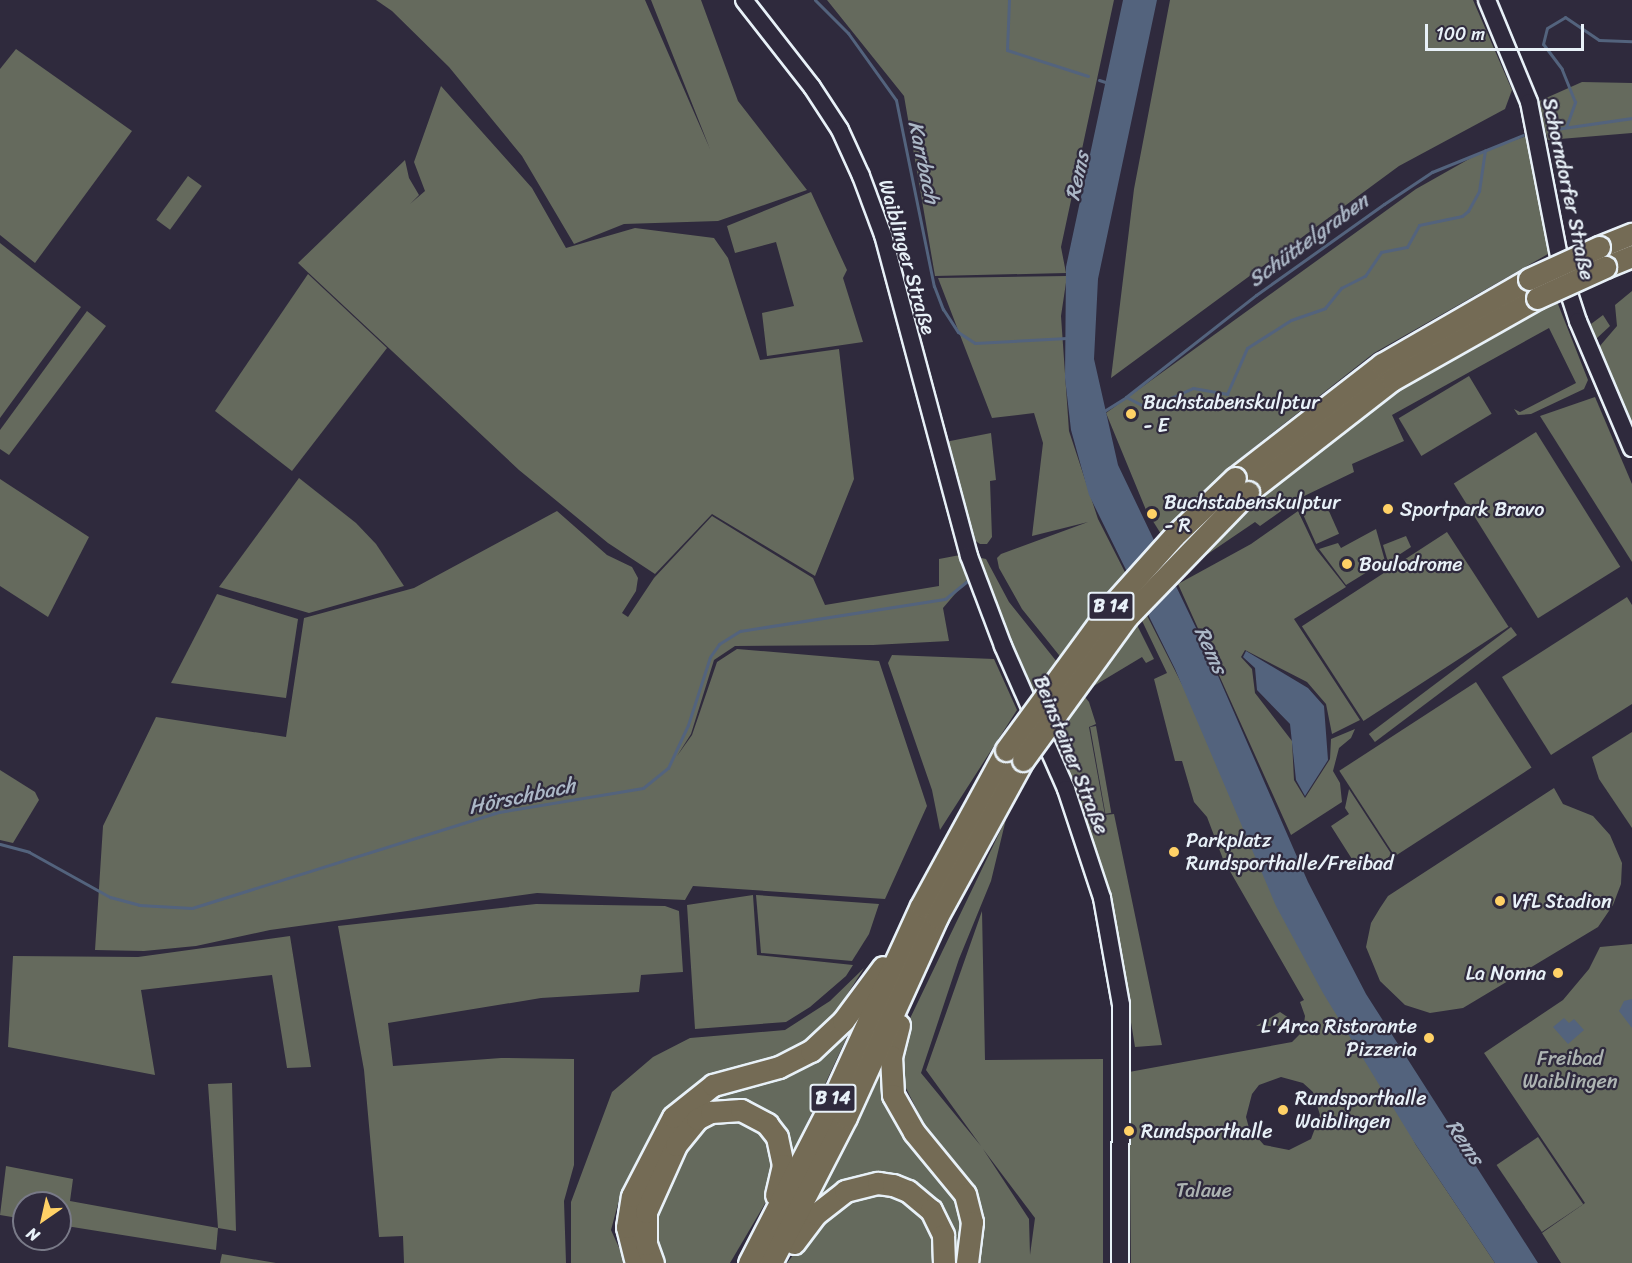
<!DOCTYPE html>
<html>
<head>
<meta charset="utf-8">
<style>
	body { margin:0 }
	#map { position:relative; width:1632px; height:1263px; overflow:hidden; background:#2f2a3d; font-family:Sriracha,sans-serif }
	div>[style] { position:absolute }
	.green>* { inset:0; background:#656a5d; transform-origin:0 0 }
	.water>* { inset:0; background:#53637d }
	.stream>* { height:3px; margin:-1.5px; padding:0 1.5px; transform-origin:1.5px; border-radius:1.5px; background:#53637d }
	.roads { filter:drop-shadow(2px 0 #e8f1f8) drop-shadow(-2px 0 #e8f1f8) drop-shadow(0 2px #e8f1f8) drop-shadow(0 -2px #e8f1f8) }
	.secondary>* { height:16px; margin:-8px; padding:0 8px; transform-origin:8px; border-radius:8px; background:#2f2a3d }
	.highway>* { height:21px; margin:-10.5px; padding:0 10.5px; transform-origin:10.5px; border-radius:10.5px; background:#746b55 }
	.bridges { filter:drop-shadow(2px 0 #e8f1f8) drop-shadow(-2px 0 #e8f1f8) drop-shadow(0 2px #e8f1f8) drop-shadow(0 -2px #e8f1f8) }
	.highway-bridge>* { height:21px; margin:-10.5px; padding:0 10.5px; transform-origin:10.5px; border-radius:10.5px; background:#746b55 }
	.dots>* { width:16px; height:16px; translate:-50% -50%; box-sizing:border-box; border:3px solid #2f2a3d; border-radius:50% }
	span { translate:-50% -50%; white-space:nowrap; text-align:center; line-height:1.15; -webkit-text-stroke:4.5px #2f2a3d; paint-order:stroke }
	.shield-label span { padding:2px 4px; background:#2f2a3d; border:2px solid; border-radius:4px; -webkit-text-stroke-width:0 }
	.shield-label { font-size:18px; color:#e8f1f8; font-weight:700 }
	.street-label { font-size:20px; color:#e8f1f8 }
	.poi-label { font-size:20px; color:#e8f1f8 }
	.left { translate:0 -50%; text-align:left }
	.right { translate:-100% -50%; text-align:right }
	.park-label { font-size:20px; color:#adb4b2 }
	.water-label { font-size:21px; color:#acb8c7; font-style:italic }
	.north { position:absolute; left:12px; top:1191px; width:60px; height:60px; box-sizing:border-box; background:#2f2a3d; border:2px solid #797a88; border-radius:50%; rotate:214deg; font-size:16px; font-weight:700; line-height:24px; text-align:center; color:#e8f1f8 }
	.north::after { content:''; display:block; margin:auto; width:21px; height:27px; background:#ffd166; clip-path:polygon(50% 0,100% 100%,50% 72%,0 100%) }
	.scale { position:absolute; left:1425px; top:24px; width:159px; height:27px; box-sizing:border-box; border:3px solid #e8f1f8; border-top:0; padding-left:8px; font-size:18px; line-height:21px; white-space:nowrap; color:#e8f1f8; -webkit-text-stroke:4px #2f2a3d; paint-order:stroke }
</style>
</head>
<body>
<div id="map">
	<div class="green">
		<i style="clip-path:polygon(376px 0,645px 0,710px 149px,651px 0,701px 0,738px 101px,807px 190px,718px 221px,624px 224px,574px 244px,522px 156px,449px 67px,392px 11px)"></i>
		<i style="clip-path:polygon(827px 0,1114px 0,1061px 247px,1066px 273px,935px 276px,904px 96px)"></i>
		<i style="clip-path:polygon(1170px 0,1473px 0,1512px 90px,1505px 109px,1399px 166px,1111px 378px,1134px 189px)"></i>
		<i style="clip-path:polygon(16px 49px,132px 131px,35px 263px,0 235px,0 69px)"></i>
		<i style="clip-path:polygon(1582px 82px,1632px 83px,1632px 133px,1548px 140px,1537px 102px)"></i>
		<i style="clip-path:polygon(441px 86px,532px 188px,566px 248px,635px 228px,714px 238px,728px 258px,760px 360px,839px 349px,854px 479px,815px 576px,712px 514px,655px 574px,608px 543px,519px 470px,298px 263px,405px 160px,409px 178px,419px 195px,410px 204px,425px 191px,414px 162px)"></i>
		<i style="clip-path:polygon(1530px 135px,1562px 246px,1374px 353px,1229px 467px,1161px 534px,1146px 510px,1106px 413px,1416px 189px,1485px 150px)"></i>
		<i style="left:188px;top:176px;width:17px;height:54px;rotate:36deg"></i>
		<i style="clip-path:polygon(811px 192px,847px 270px,843px 278px,863px 342px,767px 356px,762px 313px,794px 306px,776px 242px,735px 253px,727px 226px)"></i>
		<i style="clip-path:polygon(0 243px,81px 307px,0 418px)"></i>
		<i style="clip-path:polygon(308px 274px,387px 348px,292px 471px,215px 411px)"></i>
		<i style="clip-path:polygon(evenodd,1067px 276px,1061px 316px,1069px 431px,1098px 519px,1416px 1145px,1495px 1263px,1131px 1263px,1129px 1072px,1292px 1042px,1303px 1031px,1305px 1016px,1300px 1002px,1304px 1000px,1223px 859px,1207px 817px,1194px 802px,1182px 761px,1175px 761px,1154px 679px,1167px 673px,1122px 579px,1117px 585px,1154px 659px,1146px 663px,1142px 657px,1087px 690px,1022px 609px,999px 568px,997px 558px,1001px 554px,1088px 522px,1032px 536px,1043px 443px,1034px 413px,992px 418px,938px 278px,1067px 276px,1281px 1077px,1303px 1083px,1313px 1092px,1320px 1115px,1311px 1139px,1289px 1150px,1264px 1145px,1249px 1128px,1246px 1117px,1252px 1094px,1259px 1085px,1281px 1077px)"></i>
		<i style="clip-path:polygon(1632px 291px,1632px 425px,1599px 347px,1617px 326px,1615px 305px)"></i>
		<i style="clip-path:polygon(1556px 299px,1588px 380px,1584px 389px,1531px 414px,1518px 415px,1514px 409px,1520px 412px,1576px 383px,1549px 328px,1392px 415px,1404px 441px,1352px 464px,1354px 472px,1298px 499px,1260px 526px,1255px 522px,1196px 562px,1286px 475px,1405px 386px)"></i>
		<i style="clip-path:polygon(87px 311px,106px 326px,9px 455px,0 449px,0 430px)"></i>
		<i style="clip-path:polygon(1603px 315px,1610px 326px,1596px 339px,1591px 324px)"></i>
		<i style="left:1469px;top:376px;width:44px;height:82px;rotate:59deg"></i>
		<i style="clip-path:polygon(1595px 397px,1632px 484px,1632px 562px,1540px 416px)"></i>
		<i style="left:1536px;top:432px;width:159px;height:97px;rotate:58deg"></i>
		<i style="clip-path:polygon(991px 433px,996px 480px,990px 481px,992px 537px,987px 544px,980px 544px,974px 540px,945px 442px)"></i>
		<i style="clip-path:polygon(299px 478px,356px 523px,376px 544px,404px 586px,309px 613px,219px 587px)"></i>
		<i style="clip-path:polygon(0 479px,89px 537px,48px 617px,0 586px)"></i>
		<i style="left:1324px;top:500px;width:37px;height:25px;rotate:66deg"></i>
		<i style="clip-path:polygon(557px 511px,607px 555px,632px 567px,638px 578px,636px 591px,622px 613px,628px 617px,654px 578px,712px 516px,813px 578px,825px 605px,939px 586px,939px 559px,960px 555px,967px 580px,943px 608px,949px 641px,873px 645px,735px 646px,714px 660px,691px 734px,677px 756px,692px 735px,717px 662px,737px 649px,879px 661px,927px 806px,885px 899px,693px 886px,685px 900px,537px 893px,270px 930px,196px 946px,144px 951px,95px 950px,103px 826px,156px 717px,286px 737px,304px 618px,414px 588px)"></i>
		<i style="clip-path:polygon(1298px 511px,1316px 549px,1346px 587px,1294px 619px,1360px 720px,1332px 734px,1326px 704px,1307px 682px,1245px 650px,1241px 657px,1252px 669px,1255px 693px,1292px 741px,1294px 780px,1305px 798px,1330px 759px,1331px 739px,1355px 729px,1351px 738px,1339px 748px,1333px 771px,1340px 783px,1342px 802px,1291px 835px,1178px 584px,1251px 544px)"></i>
		<i style="clip-path:polygon(1376px 529px,1385px 561px,1346px 585px,1319px 549px,1338px 543px,1341px 548px)"></i>
		<i style="left:1447px;top:532px;width:113px;height:173px;rotate:57deg"></i>
		<i style="clip-path:polygon(1406px 536px,1411px 547px,1388px 562px,1383px 545px)"></i>
		<i style="clip-path:polygon(981px 558px,986px 559px,1009px 602px,1089px 702px,1096px 724px,1089px 727px,1105px 815px,1114px 814px,1162px 1045px,1135px 1047px,1115px 923px,1101px 870px,1002px 626px,978px 562px)"></i>
		<i style="clip-path:polygon(217px 594px,298px 619px,286px 698px,171px 683px)"></i>
		<i style="clip-path:polygon(1627px 597px,1632px 605px,1632px 704px,1551px 755px,1502px 677px)"></i>
		<i style="left:1511px;top:627px;width:10px;height:178px;rotate:53deg"></i>
		<i style="clip-path:polygon(892px 655px,994px 659px,1017px 710px,940px 830px,932px 790px,888px 663px)"></i>
		<i style="left:1476px;top:682px;width:102px;height:163px;rotate:57deg"></i>
		<i style="left:1096px;top:726px;width:88px;height:6px;rotate:80deg"></i>
		<i style="clip-path:polygon(1632px 732px,1632px 828px,1599px 779px,1592px 757px)"></i>
		<i style="clip-path:polygon(0 770px,35px 792px,39px 800px,13px 843px,0 840px)"></i>
		<i style="clip-path:polygon(1554px 788px,1563px 804px,1593px 816px,1610px 835px,1622px 863px,1621px 884px,1613px 905px,1598px 927px,1463px 1008px,1430px 1013px,1405px 1005px,1380px 981px,1366px 947px,1371px 923px,1380px 908px,1388px 896px)"></i>
		<i style="clip-path:polygon(1349px 789px,1392px 855px,1365px 872px,1357px 867px,1331px 826px,1349px 814px,1345px 808px)"></i>
		<i style="clip-path:polygon(evenodd,1006px 819px,991px 881px,959px 959px,921px 1073px,981px 1146px,926px 1070px,982px 911px,985px 1060px,1103px 1059px,1103px 1263px,974px 1263px,980px 1237px,900px 1076px,903px 1033px,1006px 819px,983px 1149px,1035px 1218px,1030px 1255px,1029px 1219px,983px 1149px)"></i>
		<i style="clip-path:polygon(753px 895px,757px 955px,853px 965px,846px 976px,810px 1007px,786px 1022px,695px 1029px,687px 905px)"></i>
		<i style="clip-path:polygon(756px 895px,879px 904px,869px 934px,852px 961px,761px 953px)"></i>
		<i style="clip-path:polygon(536px 904px,665px 906px,679px 911px,683px 972px,641px 975px,639px 992px,541px 998px,388px 1023px,393px 1066px,501px 1058px,574px 1059px,574px 1165px,564px 1201px,566px 1263px,404px 1263px,403px 1236px,379px 1237px,364px 1070px,338px 926px)"></i>
		<i style="clip-path:polygon(290px 936px,311px 1067px,287px 1068px,272px 975px,141px 990px,155px 1075px,8px 1047px,13px 956px,138px 957px)"></i>
		<i style="clip-path:polygon(1632px 944px,1632px 1263px,1561px 1263px,1542px 1233px,1585px 1203px,1484px 1053px,1563px 1000px,1589px 969px,1600px 947px)"></i>
		<i style="clip-path:polygon(864px 968px,827px 1026px,792px 1053px,709px 1079px,660px 1117px,622px 1189px,611px 1230px,626px 1263px,571px 1263px,571px 1202px,612px 1092px,653px 1057px,690px 1038px,785px 1030px,830px 1001px)"></i>
		<i style="clip-path:polygon(860px 1009px,787px 1166px,765px 1117px,694px 1115px,689px 1106px,762px 1076px)"></i>
		<i style="clip-path:polygon(1280px 1012px,1289px 1018px,1284px 1026px,1256px 1026px)"></i>
		<i style="clip-path:polygon(882px 1064px,956px 1190px,963px 1245px,957px 1261px,942px 1213px,897px 1182px,814px 1207px)"></i>
		<i style="clip-path:polygon(232px 1083px,236px 1231px,218px 1228px,216px 1250px,60px 1225px,60px 1203px,24px 1203px,24px 1219px,0 1215px,6px 1166px,73px 1179px,70px 1201px,218px 1228px,208px 1084px)"></i>
		<i style="clip-path:polygon(708px 1118px,754px 1121px,775px 1151px,770px 1195px,730px 1263px,656px 1263px,656px 1192px,676px 1152px)"></i>
		<i style="left:1538px;top:1137px;width:81px;height:50px;rotate:56deg"></i>
		<i style="clip-path:polygon(876px 1188px,918px 1205px,938px 1234px,935px 1263px,787px 1263px,831px 1206px)"></i>
		<i style="clip-path:polygon(222px 1254px,276px 1263px,220px 1263px)"></i>
	</div>
	<div class="water">
		<i style="clip-path:polygon(1123px 0,1157px 0,1098px 279px,1094px 359px,1118px 465px,1209px 655px,1308px 882px,1366px 994px,1538px 1263px,1495px 1263px,1416px 1145px,1323px 993px,1276px 906px,1175px 669px,1089px 495px,1071px 430px,1065px 378px,1066px 267px)"></i>
		<i style="clip-path:polygon(1246px 651px,1308px 688px,1324px 706px,1328px 760px,1305px 796px,1296px 780px,1290px 724px,1257px 690px,1255px 668px,1243px 657px)"></i>
		<i style="clip-path:polygon(1632px 999px,1632px 1028px,1619px 1011px,1624px 1001px)"></i>
		<i style="clip-path:polygon(1564px 1018px,1569px 1023px,1574px 1019px,1584px 1030px,1568px 1044px,1553px 1027px)"></i>
	</div>
	<div class="stream">
		<i style="left:815px;top:0;width:47px;rotate:45deg"></i>
		<i style="left:848px;top:33px;width:82px;rotate:54.4deg"></i>
		<i style="left:896px;top:100px;width:190px;rotate:78.5deg"></i>
		<i style="left:934px;top:286px;width:25px;rotate:69deg"></i>
		<i style="left:943px;top:309px;width:27px;rotate:57deg"></i>
		<i style="left:958px;top:332px;width:20px;rotate:33deg"></i>
		<i style="left:975px;top:343px;width:92px;rotate:-3.1deg"></i>
		<i style="left:1009px;top:0;width:50px;rotate:92.3deg"></i>
		<i style="left:1007px;top:50px;width:85px;rotate:17.8deg"></i>
		<i style="left:1099px;top:80px;width:9px;rotate:18deg"></i>
		<i style="left:1566px;top:127px;width:27px;rotate:-70deg"></i>
		<i style="left:1575px;top:102px;width:35px;rotate:-112deg"></i>
		<i style="left:1562px;top:69px;width:31px;rotate:-127deg"></i>
		<i style="left:1543px;top:44px;width:16px;rotate:-76deg"></i>
		<i style="left:1547px;top:28px;width:21px;rotate:-31deg"></i>
		<i style="left:1565px;top:17px;width:41px;rotate:34.1deg"></i>
		<i style="left:1599px;top:40px;width:33px;rotate:2deg"></i>
		<i style="left:1549px;top:130px;width:84px;rotate:-8.2deg"></i>
		<i style="left:1126px;top:397px;width:165px;rotate:-38.1deg"></i>
		<i style="left:1256px;top:295px;width:157px;rotate:-35.4deg"></i>
		<i style="left:1384px;top:204px;width:58px;rotate:-33.7deg"></i>
		<i style="left:1432px;top:172px;width:98px;rotate:-22.1deg"></i>
		<i style="left:1104px;top:411px;width:26px;rotate:-32deg"></i>
		<i style="left:1126px;top:397px;width:25px;rotate:27deg"></i>
		<i style="left:1148px;top:408px;width:49px;rotate:-24deg"></i>
		<i style="left:1193px;top:388px;width:35px;rotate:10deg"></i>
		<i style="left:1227px;top:394px;width:50px;rotate:-66.5deg"></i>
		<i style="left:1247px;top:348px;width:52px;rotate:-32.5deg"></i>
		<i style="left:1291px;top:320px;width:36px;rotate:-19deg"></i>
		<i style="left:1325px;top:308px;width:26px;rotate:-51deg"></i>
		<i style="left:1341px;top:288px;width:27px;rotate:-27deg"></i>
		<i style="left:1365px;top:276px;width:29px;rotate:-56deg"></i>
		<i style="left:1381px;top:252px;width:26px;rotate:-11deg"></i>
		<i style="left:1407px;top:247px;width:25px;rotate:-61deg"></i>
		<i style="left:1419px;top:225px;width:44px;rotate:-11.8deg"></i>
		<i style="left:1462px;top:216px;width:8px;rotate:-40deg"></i>
		<i style="left:1468px;top:211px;width:23px;rotate:-61deg"></i>
		<i style="left:1479px;top:191px;width:41px;rotate:-81.7deg"></i>
		<i style="left:0;top:844px;width:30px;rotate:15deg"></i>
		<i style="left:29px;top:852px;width:93px;rotate:29.1deg"></i>
		<i style="left:110px;top:897px;width:30px;rotate:15deg"></i>
		<i style="left:139px;top:905px;width:53px;rotate:3.2deg"></i>
		<i style="left:192px;top:908px;width:322px;rotate:-17.4deg"></i>
		<i style="left:499px;top:812px;width:146px;rotate:-9.5deg"></i>
		<i style="left:643px;top:788px;width:32px;rotate:-39deg"></i>
		<i style="left:668px;top:768px;width:47px;rotate:-65.1deg"></i>
		<i style="left:688px;top:725px;width:71px;rotate:-72.1deg"></i>
		<i style="left:710px;top:657px;width:16px;rotate:-55deg"></i>
		<i style="left:719px;top:644px;width:25px;rotate:-32deg"></i>
		<i style="left:740px;top:631px;width:207px;rotate:-8.9deg"></i>
		<i style="left:945px;top:599px;width:33px;rotate:-39deg"></i>
	</div>
	<div class="roads">
		<div class="secondary">
			<i style="left:744px;top:0;width:110px;rotate:52deg"></i>
			<i style="left:812px;top:87px;width:51px;rotate:56.9deg"></i>
			<i style="left:840px;top:130px;width:51px;rotate:65.5deg"></i>
			<i style="left:861px;top:176px;width:63px;rotate:69.6deg"></i>
			<i style="left:883px;top:235px;width:332px;rotate:75deg"></i>
			<i style="left:969px;top:556px;width:96px;rotate:69.3deg"></i>
			<i style="left:1003px;top:646px;width:156px;rotate:66.2deg"></i>
			<i style="left:1066px;top:789px;width:115px;rotate:71.7deg"></i>
			<i style="left:1102px;top:898px;width:109px;rotate:79.9deg"></i>
			<i style="left:1121px;top:1005px;width:258px;rotate:90.2deg"></i>
			<i style="left:1487px;top:0;width:110px;rotate:67.6deg"></i>
			<i style="left:1529px;top:102px;width:173px;rotate:79deg"></i>
			<i style="left:1562px;top:272px;width:52px;rotate:71.9deg"></i>
			<i style="left:1578px;top:321px;width:138px;rotate:67deg"></i>
		</div>
		<div class="highway">
			<i style="left:1599px;top:247px;width:35px;rotate:-22deg"></i>
			<i style="left:1605px;top:267px;width:29px;rotate:-22deg"></i>
			<i style="left:1235px;top:478px;width:186px;rotate:-37.8deg"></i>
			<i style="left:1382px;top:364px;width:170px;rotate:-30deg"></i>
			<i style="left:1248px;top:492px;width:182px;rotate:-37.9deg"></i>
			<i style="left:1392px;top:380px;width:167px;rotate:-29.5deg"></i>
			<i style="left:899px;top:1025px;width:32px;rotate:104deg"></i>
			<i style="left:891px;top:1056px;width:39px;rotate:87deg"></i>
			<i style="left:893px;top:1095px;width:43px;rotate:60.4deg"></i>
			<i style="left:914px;top:1132px;width:80px;rotate:50.6deg"></i>
			<i style="left:965px;top:1194px;width:29px;rotate:76deg"></i>
			<i style="left:972px;top:1222px;width:41px;rotate:97deg"></i>
			<i style="left:794px;top:1243px;width:36px;rotate:-53deg"></i>
			<i style="left:816px;top:1214px;width:37px;rotate:-38deg"></i>
			<i style="left:845px;top:1191px;width:34px;rotate:-14deg"></i>
			<i style="left:878px;top:1183px;width:15px;rotate:8deg"></i>
			<i style="left:893px;top:1185px;width:16px;rotate:22deg"></i>
			<i style="left:908px;top:1191px;width:30px;rotate:40deg"></i>
			<i style="left:931px;top:1210px;width:28px;rotate:64deg"></i>
			<i style="left:943px;top:1235px;width:28px;rotate:88deg"></i>
			<i style="left:636px;top:1263px;width:37px;rotate:-104deg"></i>
			<i style="left:627px;top:1227px;width:31px;rotate:-81deg"></i>
			<i style="left:632px;top:1196px;width:89px;rotate:-62.6deg"></i>
			<i style="left:673px;top:1117px;width:51px;rotate:-38.7deg"></i>
			<i style="left:713px;top:1085px;width:68px;rotate:-15.3deg"></i>
			<i style="left:779px;top:1067px;width:36px;rotate:-27deg"></i>
			<i style="left:811px;top:1051px;width:44px;rotate:-43.2deg"></i>
			<i style="left:843px;top:1021px;width:67px;rotate:-53.5deg"></i>
			<i style="left:653px;top:1263px;width:20px;rotate:-110deg"></i>
			<i style="left:646px;top:1244px;width:32px;rotate:-90deg"></i>
			<i style="left:646px;top:1212px;width:73px;rotate:-65.9deg"></i>
			<i style="left:676px;top:1145px;width:33px;rotate:-51deg"></i>
			<i style="left:697px;top:1119px;width:16px;rotate:-27deg"></i>
			<i style="left:711px;top:1112px;width:30px;rotate:-4deg"></i>
			<i style="left:741px;top:1110px;width:30px;rotate:28deg"></i>
			<i style="left:767px;top:1124px;width:16px;rotate:52deg"></i>
			<i style="left:777px;top:1137px;width:29px;rotate:78deg"></i>
			<i style="left:783px;top:1165px;width:31px;rotate:103deg"></i>
			<i style="left:749px;top:1263px;width:173px;rotate:-62.8deg"></i>
			<i style="left:828px;top:1109px;width:223px;rotate:-65.4deg"></i>
			<i style="left:921px;top:906px;width:178px;rotate:-61.4deg"></i>
			<i style="left:771px;top:1263px;width:164px;rotate:-62.8deg"></i>
			<i style="left:846px;top:1117px;width:220px;rotate:-65.5deg"></i>
			<i style="left:937px;top:917px;width:179px;rotate:-61.3deg"></i>
		</div>
	</div>
	<div class="bridges">
		<div class="highway-bridge">
			<i style="left:1529px;top:279px;width:77px;rotate:-24.6deg"></i>
			<i style="left:1537px;top:298px;width:75px;rotate:-24.5deg"></i>
			<i style="left:1006px;top:750px;width:181px;rotate:-53.8deg"></i>
			<i style="left:1113px;top:604px;width:91px;rotate:-48.1deg"></i>
			<i style="left:1174px;top:536px;width:84px;rotate:-43.6deg"></i>
			<i style="left:1023px;top:760px;width:177px;rotate:-54deg"></i>
			<i style="left:1127px;top:617px;width:174px;rotate:-45.9deg"></i>
		</div>
	</div>
	<div class="dots">
		<i style="left:1131px;top:414px;background:#ffd166"></i>
		<i style="left:1388px;top:509px;background:#ffd166"></i>
		<i style="left:1152px;top:514px;background:#ffd166"></i>
		<i style="left:1347px;top:564px;background:#ffd166"></i>
		<i style="left:1174px;top:852px;background:#ffd166"></i>
		<i style="left:1500px;top:901px;background:#ffd166"></i>
		<i style="left:1558px;top:973px;background:#ffd166"></i>
		<i style="left:1429px;top:1038px;background:#ffd166"></i>
		<i style="left:1283px;top:1110px;background:#ffd166"></i>
		<i style="left:1129px;top:1131px;background:#ffd166"></i>
	</div>
	<div class="shield-label">
		<span style="left:1111px;top:606px">B 14</span>
		<span style="left:833px;top:1098px">B 14</span>
	</div>
	<div class="street-label">
		<span style="left:1568px;top:189px;rotate:78deg">Schorndorfer Straße</span>
		<span style="left:907px;top:257px;rotate:74deg">Waiblinger Straße</span>
		<span style="left:1071px;top:755px;rotate:68deg">Beinsteiner Straße</span>
	</div>
	<div class="poi-label">
		<span class="left" style="left:1143px;top:414px">Buchstabenskulptur<br>- E</span>
		<span class="left" style="left:1164px;top:514px">Buchstabenskulptur<br>- R</span>
		<span class="left" style="left:1400px;top:509px">Sportpark Bravo</span>
		<span class="left" style="left:1359px;top:564px">Boulodrome</span>
		<span class="left" style="left:1186px;top:852px">Parkplatz<br>Rundsporthalle/Freibad</span>
		<span class="left" style="left:1512px;top:901px">VfL Stadion</span>
		<span class="right" style="left:1546px;top:973px">La Nonna</span>
		<span class="right" style="left:1417px;top:1038px">L'Arca Ristorante<br>Pizzeria</span>
		<span class="left" style="left:1295px;top:1110px">Rundsporthalle<br>Waiblingen</span>
		<span class="left" style="left:1141px;top:1131px">Rundsporthalle</span>
	</div>
	<div class="park-label">
		<span style="left:1570px;top:1070px">Freibad<br>Waiblingen</span>
		<span style="left:1204px;top:1190px">Talaue</span>
	</div>
	<div class="water-label">
		<span style="left:924px;top:162px;rotate:78deg">Karrbach</span>
		<span style="left:1077px;top:176px;rotate:-78deg">Rems</span>
		<span style="left:1308px;top:240px;rotate:-36deg">Schüttelgraben</span>
		<span style="left:1211px;top:650px;rotate:65deg">Rems</span>
		<span style="left:522px;top:796px;rotate:-12deg">Hörschbach</span>
		<span style="left:1465px;top:1142px;rotate:56deg">Rems</span>
	</div>
	<div class="north">N</div>
	<div class="scale">100 m</div>
</div>
</body>
</html>
